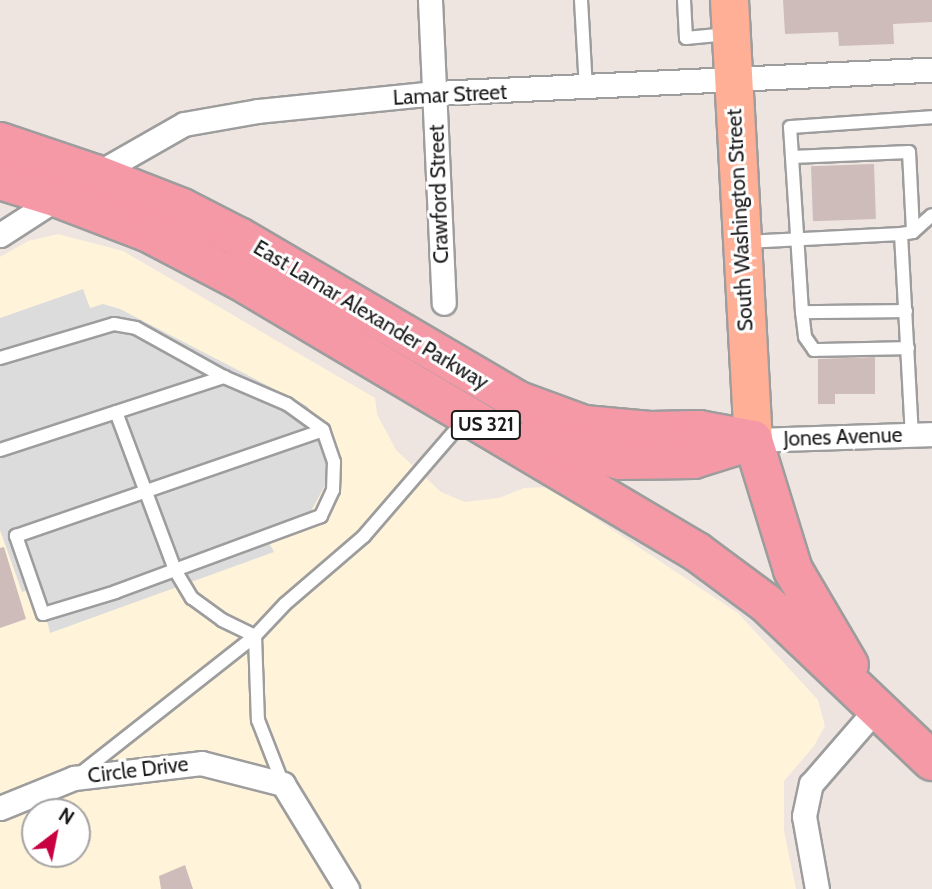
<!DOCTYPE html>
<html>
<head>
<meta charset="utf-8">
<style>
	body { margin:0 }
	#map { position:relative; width:932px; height:889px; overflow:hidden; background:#eee5e1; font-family:Cabin,sans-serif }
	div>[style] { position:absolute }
	.education>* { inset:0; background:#fff3d9 }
	.parking>* { inset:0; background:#dcdcdc }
	.building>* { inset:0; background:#cebcba; transform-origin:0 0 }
	.roads { filter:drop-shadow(2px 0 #9d9d9d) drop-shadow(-2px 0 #9d9d9d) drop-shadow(0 2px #9d9d9d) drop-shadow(0 -2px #9d9d9d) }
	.service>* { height:12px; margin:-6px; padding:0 6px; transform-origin:6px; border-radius:6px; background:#fff }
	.minor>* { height:23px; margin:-11.5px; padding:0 11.5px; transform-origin:11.5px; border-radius:11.5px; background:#fff }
	.primary>* { height:37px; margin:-18.5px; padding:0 18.5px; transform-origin:18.5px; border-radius:18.5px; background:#ffaf95 }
	.trunk>* { height:38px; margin:-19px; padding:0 19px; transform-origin:19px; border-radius:19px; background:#f699a7 }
	span { translate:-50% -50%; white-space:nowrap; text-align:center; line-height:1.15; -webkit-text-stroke:6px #fff; paint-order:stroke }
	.shield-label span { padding:2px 5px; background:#fff; border:2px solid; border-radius:5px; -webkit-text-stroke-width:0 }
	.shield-label { font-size:19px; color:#1c1c1c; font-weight:700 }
	.street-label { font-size:21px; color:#1c1c1c }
	.north { position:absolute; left:21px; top:798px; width:70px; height:70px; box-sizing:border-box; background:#fff; border:2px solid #a4a4a4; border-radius:50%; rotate:32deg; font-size:19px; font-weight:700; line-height:28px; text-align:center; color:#1c1c1c }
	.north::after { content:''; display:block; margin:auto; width:24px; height:32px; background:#c80042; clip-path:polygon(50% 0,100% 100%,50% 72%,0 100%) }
</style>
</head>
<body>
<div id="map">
	<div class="education">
		<i style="clip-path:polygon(evenodd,58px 234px,123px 251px,375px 398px,377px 414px,396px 450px,441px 492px,465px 502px,499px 498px,524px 488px,548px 487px,738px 613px,818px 700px,825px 726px,814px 746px,784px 781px,784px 831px,796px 889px,0 889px,0 257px,28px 241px,58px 234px,35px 812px,77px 812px,77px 854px,35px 854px,35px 812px)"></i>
	</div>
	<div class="parking">
		<i style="clip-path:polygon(83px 289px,90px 308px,103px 304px,120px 309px,307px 406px,322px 426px,330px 476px,309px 515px,266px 537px,274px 552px,50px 633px,39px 587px,22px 592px,0 530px,0 318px)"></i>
	</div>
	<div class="building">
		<i style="clip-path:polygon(783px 0,932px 0,932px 22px,893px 24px,894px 44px,839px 46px,838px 32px,785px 34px)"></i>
		<i style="left:874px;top:164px;width:55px;height:63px;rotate:88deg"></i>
		<i style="clip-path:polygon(875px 357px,875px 394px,835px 394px,835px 404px,818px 404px,818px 359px)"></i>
		<i style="clip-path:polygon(4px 547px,26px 619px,0 628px,0 548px)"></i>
		<i style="clip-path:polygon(185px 865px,193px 889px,161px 889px,159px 876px)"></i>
	</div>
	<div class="roads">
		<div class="service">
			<i style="left:581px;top:0;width:89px;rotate:86.8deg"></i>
			<i style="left:684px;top:0;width:38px;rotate:87deg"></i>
			<i style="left:686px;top:38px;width:42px;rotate:-5.4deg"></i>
			<i style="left:792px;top:157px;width:117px;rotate:-2.4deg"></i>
			<i style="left:909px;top:152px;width:80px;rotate:87.1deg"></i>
			<i style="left:901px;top:234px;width:200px;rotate:86.9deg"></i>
			<i style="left:745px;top:242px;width:156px;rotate:-2.9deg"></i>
			<i style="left:901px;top:234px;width:12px;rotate:-9deg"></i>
			<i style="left:913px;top:232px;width:25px;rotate:-42deg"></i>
			<i style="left:906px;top:311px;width:104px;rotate:179.4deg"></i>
			<i style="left:802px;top:312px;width:185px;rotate:-93.7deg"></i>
			<i style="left:790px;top:127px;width:142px;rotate:-4deg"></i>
			<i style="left:802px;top:312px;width:25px;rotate:83deg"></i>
			<i style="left:805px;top:337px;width:16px;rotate:55deg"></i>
			<i style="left:814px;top:350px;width:94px;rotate:-1.2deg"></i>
			<i style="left:0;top:358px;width:119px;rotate:-16.6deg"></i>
			<i style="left:114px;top:324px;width:22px;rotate:10deg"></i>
			<i style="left:136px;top:328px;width:101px;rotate:29.1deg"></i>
			<i style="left:116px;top:412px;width:169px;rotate:69.5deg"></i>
			<i style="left:175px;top:570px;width:33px;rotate:59deg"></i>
			<i style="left:192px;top:598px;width:37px;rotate:36deg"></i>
			<i style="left:222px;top:620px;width:37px;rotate:26deg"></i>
			<i style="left:255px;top:636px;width:84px;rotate:88deg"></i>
			<i style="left:258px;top:720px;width:69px;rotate:68.7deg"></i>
			<i style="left:0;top:450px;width:236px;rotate:-18.1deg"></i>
			<i style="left:224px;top:377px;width:69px;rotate:23.2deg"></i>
			<i style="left:287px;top:404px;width:44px;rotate:35.8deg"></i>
			<i style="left:323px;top:430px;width:34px;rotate:71deg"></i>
			<i style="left:334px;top:462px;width:28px;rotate:92deg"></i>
			<i style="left:333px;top:490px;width:29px;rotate:115deg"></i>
			<i style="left:321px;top:516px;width:219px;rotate:159.7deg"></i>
			<i style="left:116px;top:592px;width:76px;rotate:163.2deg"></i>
			<i style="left:43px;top:614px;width:83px;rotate:-109.1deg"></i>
			<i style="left:16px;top:536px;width:325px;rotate:-19deg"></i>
			<i style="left:81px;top:773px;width:221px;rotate:-38.2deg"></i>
			<i style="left:255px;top:636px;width:44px;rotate:-46.8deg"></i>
			<i style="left:285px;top:604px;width:104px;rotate:-40.7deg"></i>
			<i style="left:364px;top:536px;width:155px;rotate:-49.2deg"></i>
		</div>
		<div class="minor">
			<i style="left:430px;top:0;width:303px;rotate:87.4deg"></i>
			<i style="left:91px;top:177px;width:107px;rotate:-29.7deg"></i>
			<i style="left:184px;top:124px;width:75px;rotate:-10deg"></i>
			<i style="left:258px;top:111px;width:179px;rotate:-5.8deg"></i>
			<i style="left:436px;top:93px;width:497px;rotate:-2.7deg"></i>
			<i style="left:0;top:235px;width:74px;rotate:-32.8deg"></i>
			<i style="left:753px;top:440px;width:179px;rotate:-1.9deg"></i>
			<i style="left:0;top:808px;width:80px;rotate:-22.1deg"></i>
			<i style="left:74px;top:778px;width:128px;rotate:-6.7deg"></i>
			<i style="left:201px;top:763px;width:85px;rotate:14.4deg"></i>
			<i style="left:283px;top:784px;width:123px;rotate:58.6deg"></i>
			<i style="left:817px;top:889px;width:74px;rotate:-100.1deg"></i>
			<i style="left:804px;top:816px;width:33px;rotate:-78deg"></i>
			<i style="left:811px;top:784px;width:98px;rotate:-49.1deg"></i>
		</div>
		<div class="primary">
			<i style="left:729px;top:0;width:441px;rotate:86.9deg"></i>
		</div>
		<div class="trunk">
			<i style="left:0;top:142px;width:100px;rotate:18.6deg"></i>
			<i style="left:95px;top:174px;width:93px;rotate:21.3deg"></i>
			<i style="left:182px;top:208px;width:64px;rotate:27deg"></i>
			<i style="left:239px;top:237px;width:324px;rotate:30.4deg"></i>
			<i style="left:519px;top:401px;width:69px;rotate:20.3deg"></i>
			<i style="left:584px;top:425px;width:66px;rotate:5.2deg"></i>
			<i style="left:650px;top:431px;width:49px;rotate:-1.2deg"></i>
			<i style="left:699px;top:430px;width:55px;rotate:10.5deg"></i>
			<i style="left:0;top:180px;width:61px;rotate:17.2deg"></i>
			<i style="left:58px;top:198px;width:95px;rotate:20.9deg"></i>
			<i style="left:147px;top:232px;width:104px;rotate:27.6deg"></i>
			<i style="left:239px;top:280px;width:533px;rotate:30.71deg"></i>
			<i style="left:697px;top:552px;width:86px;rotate:36.5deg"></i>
			<i style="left:766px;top:603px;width:229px;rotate:43.6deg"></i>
			<i style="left:534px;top:438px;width:89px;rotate:14.3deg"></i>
			<i style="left:620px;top:460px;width:74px;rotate:-0.8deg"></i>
			<i style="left:694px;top:459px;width:57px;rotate:-17.5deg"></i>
			<i style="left:753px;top:440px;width:136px;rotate:72.9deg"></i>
			<i style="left:793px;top:570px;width:110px;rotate:59.5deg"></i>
		</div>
	</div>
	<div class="shield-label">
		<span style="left:486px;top:425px">US 321</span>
	</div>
	<div class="street-label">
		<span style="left:450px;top:95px;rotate:-3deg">Lamar Street</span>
		<span style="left:439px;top:194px;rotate:-92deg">Crawford Street</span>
		<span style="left:740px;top:220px;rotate:-93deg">South Washington Street</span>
		<span style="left:371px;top:315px;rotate:31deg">East Lamar Alexander Parkway</span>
		<span style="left:843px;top:437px;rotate:-2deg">Jones Avenue</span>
		<span style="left:138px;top:770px;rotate:-7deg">Circle Drive</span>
	</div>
	<div class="north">N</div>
</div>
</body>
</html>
